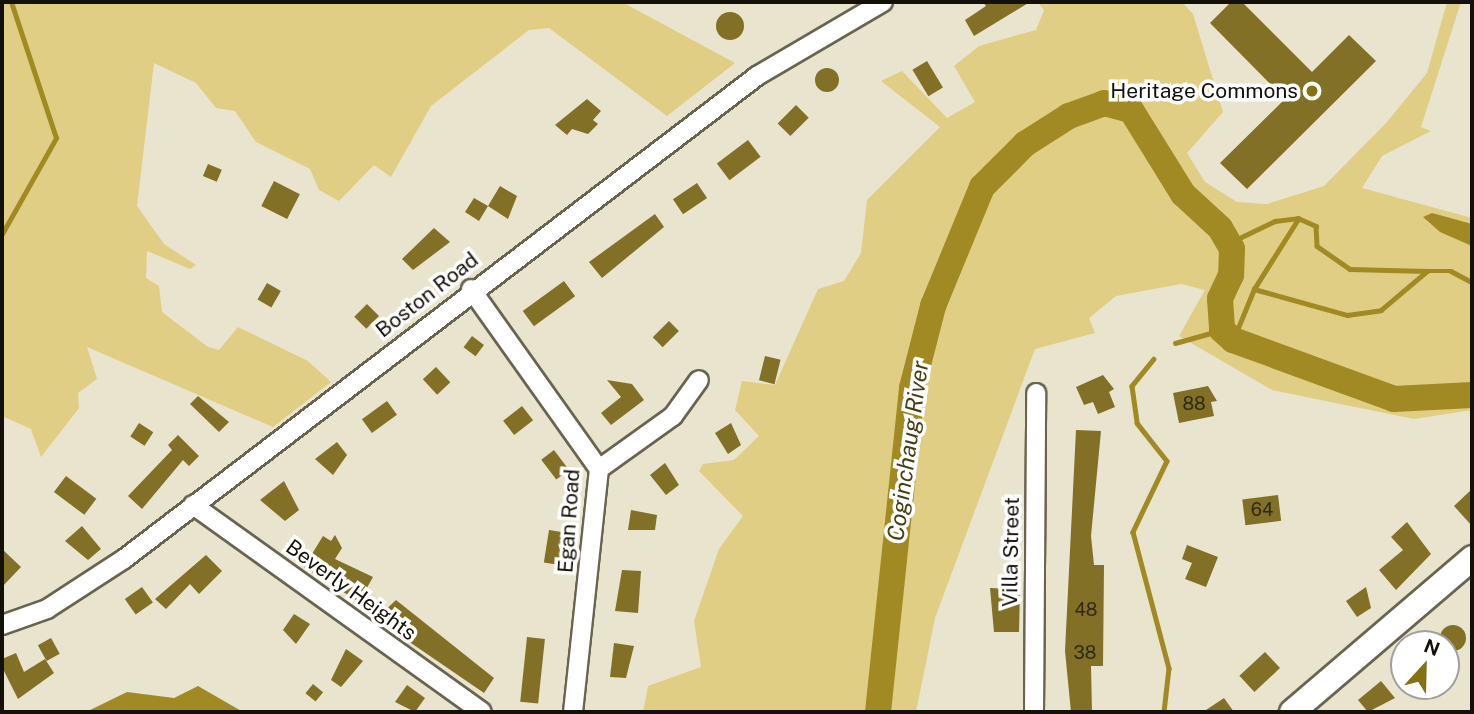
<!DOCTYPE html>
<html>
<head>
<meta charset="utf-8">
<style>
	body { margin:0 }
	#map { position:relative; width:1474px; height:714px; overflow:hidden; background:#e9e4cd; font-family:"Public Sans",sans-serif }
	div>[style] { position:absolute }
	.green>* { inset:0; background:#e0ce84 }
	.water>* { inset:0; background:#a18a23 }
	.stream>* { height:4.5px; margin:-2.25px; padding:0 2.25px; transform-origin:2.25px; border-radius:2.25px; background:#a18a23 }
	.river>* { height:26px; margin:-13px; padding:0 13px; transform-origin:13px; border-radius:13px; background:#a18a23 }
	.building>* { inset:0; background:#817025; transform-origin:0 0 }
	.round { border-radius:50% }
	.roads { filter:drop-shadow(2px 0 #696450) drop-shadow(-2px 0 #696450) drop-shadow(0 2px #696450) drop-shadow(0 -2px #696450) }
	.street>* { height:18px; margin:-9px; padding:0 9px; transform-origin:9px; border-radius:9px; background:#fff }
	.secondary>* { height:24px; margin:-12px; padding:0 12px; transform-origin:12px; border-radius:12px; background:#fff }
	.dots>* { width:19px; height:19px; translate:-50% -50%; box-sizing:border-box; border:4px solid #fff; border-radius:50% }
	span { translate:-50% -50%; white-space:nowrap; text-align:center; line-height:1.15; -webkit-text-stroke:7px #fff; paint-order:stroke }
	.number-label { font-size:18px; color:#2e2910 }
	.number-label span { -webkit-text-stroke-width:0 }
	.poi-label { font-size:21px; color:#131109 }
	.right { translate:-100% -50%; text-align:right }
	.street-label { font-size:21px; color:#131109 }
	.water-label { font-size:23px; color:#473e15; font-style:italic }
	.frame { position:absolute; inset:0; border:4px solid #131109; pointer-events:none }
	.north { position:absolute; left:1390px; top:630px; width:70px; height:70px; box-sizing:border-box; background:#fff; border:2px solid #a1a09d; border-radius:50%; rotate:22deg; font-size:19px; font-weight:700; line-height:28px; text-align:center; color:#131109 }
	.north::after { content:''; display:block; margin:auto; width:24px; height:32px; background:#847111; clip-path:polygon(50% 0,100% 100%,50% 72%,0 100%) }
</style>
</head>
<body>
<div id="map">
	<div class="green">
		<i style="clip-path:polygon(2px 2px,622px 2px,735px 63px,667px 116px,549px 28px,529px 30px,431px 106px,391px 177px,374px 165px,339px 201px,319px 190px,310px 169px,256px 142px,235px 111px,216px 108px,196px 83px,154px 63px,137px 206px,164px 244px,196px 265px,190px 269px,147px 251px,146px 278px,159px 286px,162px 312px,208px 347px,219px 350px,238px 327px,308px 361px,331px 382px,273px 427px,87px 347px,97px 379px,78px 393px,79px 408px,41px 457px,31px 429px,2px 416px)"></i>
		<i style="clip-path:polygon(1038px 2px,1182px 2px,1193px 14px,1223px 112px,1187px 153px,1205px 182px,1237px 202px,1267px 204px,1324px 186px,1387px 122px,1427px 73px,1447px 2px,1461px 2px,1421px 127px,1431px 131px,1382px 156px,1362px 188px,1472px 218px,1472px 410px,1414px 419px,1272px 390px,1179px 336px,1205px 290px,1181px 284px,1116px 296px,1089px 318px,1095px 333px,1035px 349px,935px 618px,916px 712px,643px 712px,648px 686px,701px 667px,694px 621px,719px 549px,743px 516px,699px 471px,703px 464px,734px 460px,759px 436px,735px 410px,742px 381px,775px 385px,818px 289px,844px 281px,861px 253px,867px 200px,940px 127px,881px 81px,902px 71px,947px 118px,975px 102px,954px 66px,979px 46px,1036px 30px,1044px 10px)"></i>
	</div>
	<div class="water">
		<i style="clip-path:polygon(1432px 213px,1472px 224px,1472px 246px,1440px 232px,1423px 217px)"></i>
		<i style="clip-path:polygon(198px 686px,243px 712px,86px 712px,127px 692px,174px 698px)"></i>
	</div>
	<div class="stream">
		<i style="left:2px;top:234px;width:110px;rotate:-60.6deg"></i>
		<i style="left:56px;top:138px;width:143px;rotate:-108.3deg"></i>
		<i style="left:1229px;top:243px;width:51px;rotate:-25.6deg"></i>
		<i style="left:1275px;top:221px;width:23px;rotate:-7deg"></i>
		<i style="left:1298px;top:218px;width:20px;rotate:24deg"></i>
		<i style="left:1316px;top:226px;width:20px;rotate:87deg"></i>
		<i style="left:1317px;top:246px;width:40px;rotate:34.9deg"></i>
		<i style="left:1350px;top:269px;width:77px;rotate:1.5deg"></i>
		<i style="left:1254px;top:289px;width:83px;rotate:-57.8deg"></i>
		<i style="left:1233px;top:340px;width:55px;rotate:-67.6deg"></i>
		<i style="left:1254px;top:289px;width:97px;rotate:15.6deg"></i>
		<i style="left:1347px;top:315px;width:34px;rotate:-8deg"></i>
		<i style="left:1381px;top:310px;width:60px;rotate:-40.3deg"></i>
		<i style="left:1427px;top:271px;width:24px"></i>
		<i style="left:1451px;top:271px;width:24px;rotate:28deg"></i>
		<i style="left:1175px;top:343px;width:49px;rotate:-15.5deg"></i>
		<i style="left:1154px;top:359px;width:35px;rotate:129deg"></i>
		<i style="left:1132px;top:386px;width:37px;rotate:82deg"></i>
		<i style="left:1137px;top:423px;width:48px;rotate:51.7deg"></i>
		<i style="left:1167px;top:461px;width:79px;rotate:115.6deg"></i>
		<i style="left:1133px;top:532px;width:141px;rotate:75.2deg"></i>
		<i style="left:1169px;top:668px;width:44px;rotate:96.5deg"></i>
		<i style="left:1467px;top:396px;width:9px;rotate:-58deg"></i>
	</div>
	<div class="river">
		<i style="left:878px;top:712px;width:326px;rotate:-84deg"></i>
		<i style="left:912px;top:388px;width:85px;rotate:-75.6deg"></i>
		<i style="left:933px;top:306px;width:129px;rotate:-67.6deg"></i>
		<i style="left:982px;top:187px;width:61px;rotate:-45deg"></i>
		<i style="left:1025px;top:144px;width:52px;rotate:-32.5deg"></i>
		<i style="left:1069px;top:116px;width:37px;rotate:-20deg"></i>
		<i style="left:1104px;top:103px;width:28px;rotate:15deg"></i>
		<i style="left:1131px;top:110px;width:99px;rotate:58.2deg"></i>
		<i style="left:1183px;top:194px;width:50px;rotate:42.6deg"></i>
		<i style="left:1220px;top:228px;width:24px;rotate:60deg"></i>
		<i style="left:1232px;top:249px;width:26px;rotate:92deg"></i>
		<i style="left:1231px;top:275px;width:26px;rotate:115deg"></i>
		<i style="left:1220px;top:299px;width:31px;rotate:86deg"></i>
		<i style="left:1222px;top:330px;width:15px;rotate:42deg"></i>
		<i style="left:1233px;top:340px;width:171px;rotate:20.1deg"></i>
		<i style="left:1394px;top:399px;width:78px;rotate:-2.9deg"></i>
	</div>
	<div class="building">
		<i style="clip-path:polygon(983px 2px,1030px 2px,974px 36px,965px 20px,986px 6px)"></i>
		<i style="clip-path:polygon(1231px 2px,1242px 2px,1312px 72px,1349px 35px,1376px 61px,1247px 189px,1220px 163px,1285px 99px,1210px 23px)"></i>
		<i class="round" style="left:716px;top:12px;width:28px;height:28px"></i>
		<i style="left:927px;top:61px;width:31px;height:17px;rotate:59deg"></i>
		<i class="round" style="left:815px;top:68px;width:24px;height:24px"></i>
		<i style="clip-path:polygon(587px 99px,601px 111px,593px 120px,598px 124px,588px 134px,572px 129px,567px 135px,555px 125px)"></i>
		<i style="left:796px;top:105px;width:18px;height:26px;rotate:45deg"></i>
		<i style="left:748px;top:140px;width:21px;height:39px;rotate:53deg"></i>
		<i style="left:208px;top:164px;width:15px;height:13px;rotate:23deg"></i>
		<i style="left:274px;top:181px;width:29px;height:28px;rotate:27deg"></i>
		<i style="left:697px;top:183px;width:18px;height:29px;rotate:56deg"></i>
		<i style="clip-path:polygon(500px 186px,517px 196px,508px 219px,488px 206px,479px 221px,465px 212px,474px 198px,488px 206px)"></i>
		<i style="clip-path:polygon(655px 214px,664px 227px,602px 278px,589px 262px)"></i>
		<i style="clip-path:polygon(434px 228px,450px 242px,413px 270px,402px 259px)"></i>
		<i style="left:564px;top:281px;width:19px;height:51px;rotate:54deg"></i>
		<i style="left:267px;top:283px;width:16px;height:19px;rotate:30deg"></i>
		<i style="left:367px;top:304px;width:17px;height:18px;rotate:45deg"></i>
		<i style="left:669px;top:321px;width:14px;height:23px;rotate:45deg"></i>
		<i style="left:472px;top:336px;width:15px;height:14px;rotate:37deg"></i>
		<i style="left:765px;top:356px;width:16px;height:25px;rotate:14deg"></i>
		<i style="left:436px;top:367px;width:21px;height:18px;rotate:47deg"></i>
		<i style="clip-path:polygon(1103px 375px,1114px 389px,1109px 392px,1115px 407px,1098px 414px,1093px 402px,1084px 405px,1076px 387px)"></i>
		<i style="clip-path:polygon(607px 380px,632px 384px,644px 400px,611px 425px,601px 413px,621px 397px)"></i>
		<i style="clip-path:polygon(1208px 386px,1217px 401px,1211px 402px,1214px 416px,1179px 423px,1173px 393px)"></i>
		<i style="clip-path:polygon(198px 396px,229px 422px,219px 432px,190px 404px)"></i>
		<i style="left:387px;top:401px;width:17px;height:31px;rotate:54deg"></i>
		<i style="left:522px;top:406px;width:18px;height:24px;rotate:52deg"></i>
		<i style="left:139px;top:423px;width:17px;height:16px;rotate:33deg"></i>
		<i style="clip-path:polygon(731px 423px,741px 445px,728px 454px,715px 433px)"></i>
		<i style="clip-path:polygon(1076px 430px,1101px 431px,1091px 536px,1094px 565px,1104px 565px,1103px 666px,1091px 666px,1092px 712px,1071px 712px,1065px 651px)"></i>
		<i style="clip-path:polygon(178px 435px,199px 456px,189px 466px,183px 460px,142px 509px,128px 496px,172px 450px,168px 445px)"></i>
		<i style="clip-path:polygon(337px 442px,347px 455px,333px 475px,315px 459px)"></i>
		<i style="left:554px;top:450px;width:25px;height:16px;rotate:53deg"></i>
		<i style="clip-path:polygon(665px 463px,679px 485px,666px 495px,650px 475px)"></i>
		<i style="left:66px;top:476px;width:38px;height:20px;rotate:37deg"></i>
		<i style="clip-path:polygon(284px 481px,299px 510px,285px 521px,260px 500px)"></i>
		<i style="clip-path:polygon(1472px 489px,1472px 526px,1454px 506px)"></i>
		<i style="left:1278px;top:495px;width:26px;height:36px;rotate:83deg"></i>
		<i style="clip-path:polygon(631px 510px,657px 515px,655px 530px,628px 530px)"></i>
		<i style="clip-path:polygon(1407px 522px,1431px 554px,1396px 590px,1379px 570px,1403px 550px,1391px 537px)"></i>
		<i style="clip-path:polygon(82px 526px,101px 549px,88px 560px,65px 541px)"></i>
		<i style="left:549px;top:530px;width:19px;height:33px;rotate:9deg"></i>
		<i style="clip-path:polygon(335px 535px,342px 548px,335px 559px,373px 577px,359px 602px,304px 567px,323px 536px,331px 541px)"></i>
		<i style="clip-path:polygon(1187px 545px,1218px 557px,1206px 587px,1185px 579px,1192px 563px,1182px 559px)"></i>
		<i style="clip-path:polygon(2px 549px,21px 567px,2px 587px)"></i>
		<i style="clip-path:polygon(206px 555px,222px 571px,199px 594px,190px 584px,166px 609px,155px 599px)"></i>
		<i style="clip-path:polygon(622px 570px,641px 571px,638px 613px,615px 611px)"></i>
		<i style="left:142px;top:587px;width:19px;height:21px;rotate:55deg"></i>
		<i style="clip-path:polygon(1366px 587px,1371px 608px,1357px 617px,1346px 601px)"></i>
		<i style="clip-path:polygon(990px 588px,1020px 589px,1019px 632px,994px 632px)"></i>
		<i style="clip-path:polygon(396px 600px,494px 678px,484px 693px,376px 619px)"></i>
		<i style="clip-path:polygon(294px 614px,310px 624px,296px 644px,283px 630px)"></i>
		<i class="round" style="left:1440px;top:625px;width:26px;height:26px"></i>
		<i style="left:527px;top:637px;width:18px;height:65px;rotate:6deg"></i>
		<i style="left:51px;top:638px;width:18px;height:15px;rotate:61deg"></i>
		<i style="clip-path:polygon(614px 643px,634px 646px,626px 678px,610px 677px)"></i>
		<i style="clip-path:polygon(346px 649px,363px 661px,341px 687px,331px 680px)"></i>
		<i style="left:1265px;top:652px;width:22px;height:35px;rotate:47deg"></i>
		<i style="clip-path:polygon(16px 653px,24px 672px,45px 659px,54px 673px,18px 699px,2px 667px,2px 659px)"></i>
		<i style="clip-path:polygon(1381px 681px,1395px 698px,1368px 712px,1358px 700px)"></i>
		<i style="left:313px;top:684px;width:13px;height:12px;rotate:39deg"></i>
		<i style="clip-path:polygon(407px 685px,425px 698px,415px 712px,395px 702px)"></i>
		<i style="clip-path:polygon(1224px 698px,1234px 712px,1203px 712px)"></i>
	</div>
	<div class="roads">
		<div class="street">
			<i style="left:471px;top:289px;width:221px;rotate:54.6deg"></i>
			<i style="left:599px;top:469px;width:244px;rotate:96.1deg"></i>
			<i style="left:599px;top:469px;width:91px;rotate:-35.6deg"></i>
			<i style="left:673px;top:416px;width:44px;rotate:-54.2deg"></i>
			<i style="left:193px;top:505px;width:355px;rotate:35.6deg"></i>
			<i style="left:2px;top:625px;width:48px;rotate:-19.6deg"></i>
			<i style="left:47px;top:609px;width:92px;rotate:-33deg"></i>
			<i style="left:124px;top:559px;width:796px;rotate:-37.34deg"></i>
			<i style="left:757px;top:76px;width:146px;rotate:-30.4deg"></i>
			<i style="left:1034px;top:712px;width:319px;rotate:-89.6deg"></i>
		</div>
		<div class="secondary">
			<i style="left:1292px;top:712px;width:237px;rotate:-40.5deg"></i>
		</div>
	</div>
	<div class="dots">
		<i style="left:1312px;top:91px;background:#847111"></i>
	</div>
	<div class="number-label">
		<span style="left:1194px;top:404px">88</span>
		<span style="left:1262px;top:510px">64</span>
		<span style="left:1086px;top:610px">48</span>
		<span style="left:1085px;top:653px">38</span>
	</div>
	<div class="poi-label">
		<span class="right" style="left:1298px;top:91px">Heritage Commons</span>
	</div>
	<div class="street-label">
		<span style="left:427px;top:295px;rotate:-38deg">Boston Road</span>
		<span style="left:569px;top:521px;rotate:-86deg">Egan Road</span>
		<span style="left:1011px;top:552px;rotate:-89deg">Villa Street</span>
		<span style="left:351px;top:590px;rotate:36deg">Beverly Heights</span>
	</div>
	<div class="water-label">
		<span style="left:908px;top:451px;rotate:-82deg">Coginchaug River</span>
	</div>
	<div class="frame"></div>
	<div class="north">N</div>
</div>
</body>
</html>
